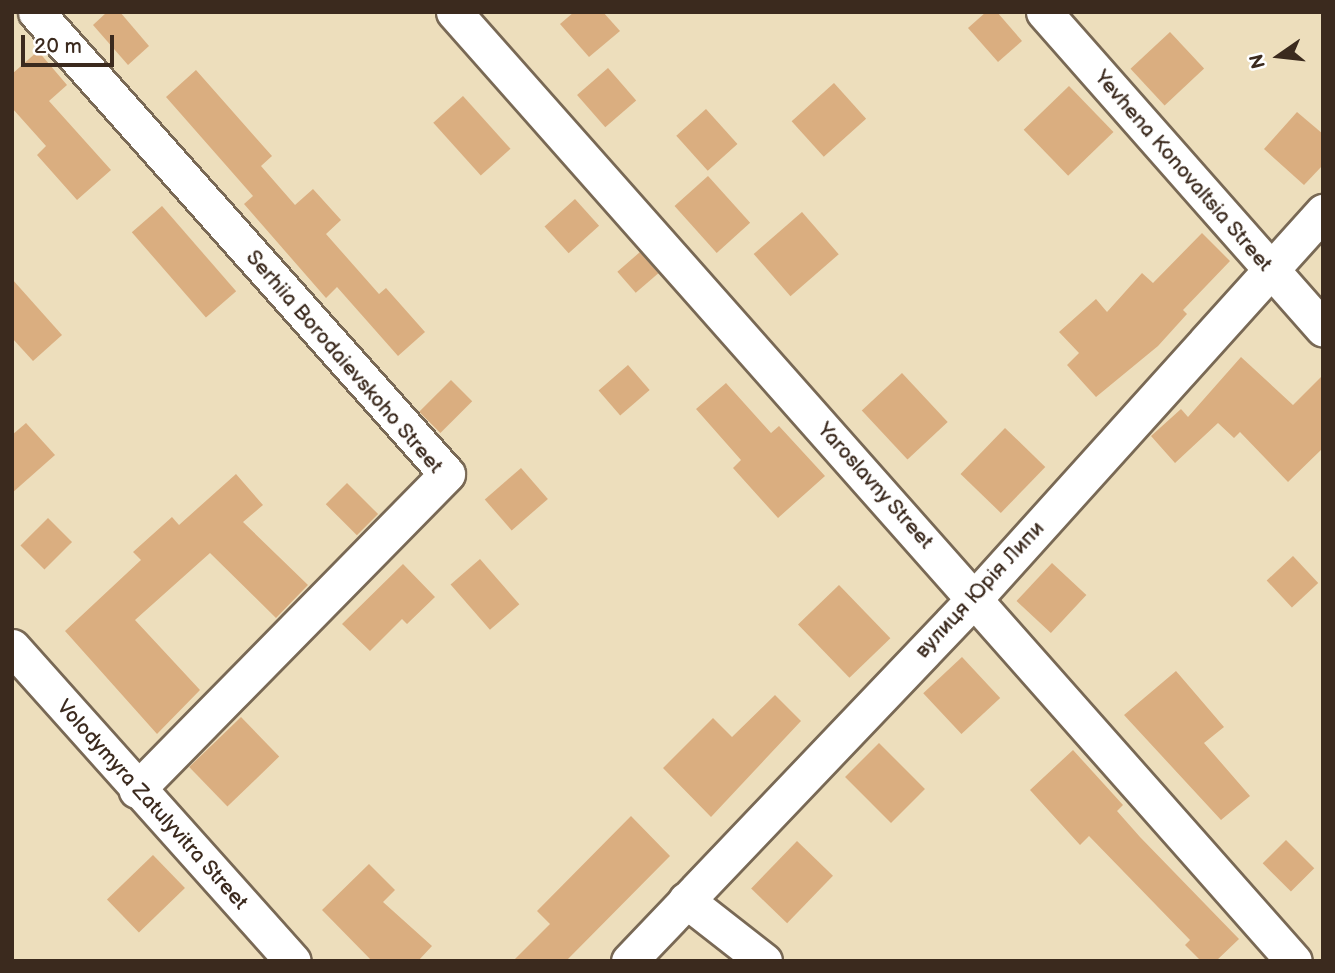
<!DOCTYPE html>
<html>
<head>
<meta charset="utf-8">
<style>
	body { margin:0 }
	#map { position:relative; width:1335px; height:973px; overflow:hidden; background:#eddebc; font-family:"Balsamiq Sans",sans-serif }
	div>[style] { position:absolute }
	.building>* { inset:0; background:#daae80; transform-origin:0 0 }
	.roads { filter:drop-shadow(2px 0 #796955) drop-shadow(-2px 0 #796955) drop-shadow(0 2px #796955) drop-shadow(0 -2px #796955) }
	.minor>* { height:35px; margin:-17.5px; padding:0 17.5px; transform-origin:17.5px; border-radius:17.5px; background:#fff }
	span { translate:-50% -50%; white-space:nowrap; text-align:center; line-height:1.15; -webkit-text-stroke:5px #fff; paint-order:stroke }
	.street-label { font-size:21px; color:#3b2a1e }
	.frame { position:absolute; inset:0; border:14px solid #3b2a1e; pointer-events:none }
	.north { position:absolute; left:1244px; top:21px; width:70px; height:70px; -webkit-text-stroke:5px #fff; paint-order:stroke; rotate:256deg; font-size:19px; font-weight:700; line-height:28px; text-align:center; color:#3b2a1e }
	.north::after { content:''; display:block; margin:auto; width:24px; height:32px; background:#3b2a1e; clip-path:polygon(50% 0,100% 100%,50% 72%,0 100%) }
	.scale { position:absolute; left:21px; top:35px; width:93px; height:32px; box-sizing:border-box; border:4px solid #3b2a1e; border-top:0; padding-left:9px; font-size:21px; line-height:24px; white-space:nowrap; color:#3b2a1e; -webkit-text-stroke:5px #fff; paint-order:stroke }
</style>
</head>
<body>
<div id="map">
	<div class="building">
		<i style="clip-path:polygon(107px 12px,120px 12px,149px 46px,128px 65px,93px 25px)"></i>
		<i style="clip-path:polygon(574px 12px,603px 12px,620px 31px,589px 57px,560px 24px)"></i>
		<i style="clip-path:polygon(986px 12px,997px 12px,1022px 41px,998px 62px,968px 28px)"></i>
		<i style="left:1170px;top:32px;width:50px;height:54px;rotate:47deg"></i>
		<i style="clip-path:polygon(38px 51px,67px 85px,49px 101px,111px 170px,77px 200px,37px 155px,46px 146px,12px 108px,12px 74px)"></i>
		<i style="left:608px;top:68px;width:43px;height:41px;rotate:49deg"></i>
		<i style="clip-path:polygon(196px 70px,272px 156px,261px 166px,295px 205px,313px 189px,341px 220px,326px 234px,379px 294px,386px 288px,425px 332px,398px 356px,337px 287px,326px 298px,244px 204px,253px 196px,166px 97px)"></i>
		<i style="left:834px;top:83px;width:48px;height:57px;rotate:48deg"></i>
		<i style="left:1069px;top:86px;width:64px;height:63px;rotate:46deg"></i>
		<i style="left:463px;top:96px;width:71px;height:40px;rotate:48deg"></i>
		<i style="left:706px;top:109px;width:47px;height:40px;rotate:48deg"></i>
		<i style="clip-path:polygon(1297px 112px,1323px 134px,1323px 165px,1304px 185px,1264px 149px)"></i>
		<i style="left:708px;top:176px;width:63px;height:45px;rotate:48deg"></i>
		<i style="left:575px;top:199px;width:36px;height:41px;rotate:48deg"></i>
		<i style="left:162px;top:206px;width:113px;height:40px;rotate:49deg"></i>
		<i style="left:802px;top:212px;width:56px;height:64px;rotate:49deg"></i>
		<i style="clip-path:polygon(1202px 233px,1230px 261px,1183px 310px,1187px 314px,1158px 346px,1096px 397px,1067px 365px,1079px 353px,1059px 332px,1096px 299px,1107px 312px,1142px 273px,1153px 283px)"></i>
		<i style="left:640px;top:252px;width:28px;height:30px;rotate:49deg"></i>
		<i style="clip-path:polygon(12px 279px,62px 335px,33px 361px,12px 338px)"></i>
		<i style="clip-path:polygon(1241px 357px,1293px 405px,1323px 375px,1323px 448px,1288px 482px,1240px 432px,1234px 438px,1218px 423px,1175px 463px,1151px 436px,1181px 409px,1188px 417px)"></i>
		<i style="left:628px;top:365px;width:33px;height:39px;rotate:49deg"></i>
		<i style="left:902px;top:373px;width:67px;height:55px;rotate:47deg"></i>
		<i style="left:451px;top:380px;width:30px;height:45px;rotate:45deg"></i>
		<i style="clip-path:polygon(726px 383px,771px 433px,779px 426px,825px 476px,778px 518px,733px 468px,741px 460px,696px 409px)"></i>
		<i style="clip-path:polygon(26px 423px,55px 455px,12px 493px,12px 435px)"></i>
		<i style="left:1005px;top:428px;width:56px;height:64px;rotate:44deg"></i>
		<i style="left:521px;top:468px;width:41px;height:48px;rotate:49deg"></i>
		<i style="clip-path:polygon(236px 474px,263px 505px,243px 522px,308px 585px,276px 618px,210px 553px,135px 620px,200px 690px,157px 734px,65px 631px,141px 560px,133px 552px,172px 517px,179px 525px)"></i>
		<i style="left:347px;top:483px;width:44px;height:30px;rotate:45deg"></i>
		<i style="left:48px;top:518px;width:34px;height:39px;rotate:45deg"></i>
		<i style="left:1293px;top:556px;width:37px;height:36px;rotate:47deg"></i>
		<i style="left:480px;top:559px;width:60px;height:39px;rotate:49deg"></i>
		<i style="left:1052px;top:563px;width:47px;height:52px;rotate:43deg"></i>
		<i style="clip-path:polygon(403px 564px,435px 597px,407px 624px,402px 619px,370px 651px,342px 624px)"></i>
		<i style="left:839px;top:585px;width:74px;height:57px;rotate:46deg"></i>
		<i style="left:962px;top:657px;width:56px;height:53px;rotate:47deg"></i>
		<i style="clip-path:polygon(1176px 671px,1224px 727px,1204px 743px,1250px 796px,1221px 820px,1124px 715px)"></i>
		<i style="clip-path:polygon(775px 695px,801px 721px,711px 817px,663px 768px,713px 718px,732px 737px)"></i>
		<i style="left:241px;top:717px;width:55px;height:72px;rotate:46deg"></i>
		<i style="left:879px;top:743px;width:65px;height:48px;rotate:45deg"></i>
		<i style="clip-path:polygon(1073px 750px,1123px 805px,1117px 811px,1140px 837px,1239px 939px,1216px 961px,1201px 961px,1185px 945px,1190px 940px,1089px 836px,1080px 845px,1030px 790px)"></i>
		<i style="clip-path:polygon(631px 816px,670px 856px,566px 961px,513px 961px,550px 924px,537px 911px)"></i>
		<i style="left:1286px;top:840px;width:40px;height:33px;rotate:45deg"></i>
		<i style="left:797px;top:841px;width:50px;height:66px;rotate:44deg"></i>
		<i style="left:153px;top:855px;width:46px;height:64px;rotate:46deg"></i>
		<i style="clip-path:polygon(369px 864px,395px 890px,383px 902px,432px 946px,418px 961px,372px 961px,322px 910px)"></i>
	</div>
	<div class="roads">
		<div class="minor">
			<i style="left:36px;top:12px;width:618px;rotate:48.34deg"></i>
			<i style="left:447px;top:474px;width:443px;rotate:134.5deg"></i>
			<i style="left:454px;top:12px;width:1267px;rotate:48.49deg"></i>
			<i style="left:1044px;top:12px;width:422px;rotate:48.6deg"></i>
			<i style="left:12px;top:647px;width:421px;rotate:48.2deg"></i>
			<i style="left:686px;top:900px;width:99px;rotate:38deg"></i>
			<i style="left:629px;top:961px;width:501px;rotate:-46.37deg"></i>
			<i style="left:975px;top:598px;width:520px;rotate:-47.96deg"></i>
		</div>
	</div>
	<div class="street-label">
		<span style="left:1183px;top:171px;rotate:49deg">Yevhena Konovaltsia Street</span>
		<span style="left:344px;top:362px;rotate:49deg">Serhiia Borodaievskoho Street</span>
		<span style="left:875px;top:486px;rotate:48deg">Yaroslavny Street</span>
		<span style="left:980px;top:590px;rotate:-47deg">вулиця Юрія Липи</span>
		<span style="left:152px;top:805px;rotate:48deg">Volodymyra Zatulyvitra Street</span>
	</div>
	<div class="frame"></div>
	<div class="north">N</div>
	<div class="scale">20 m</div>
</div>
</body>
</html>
